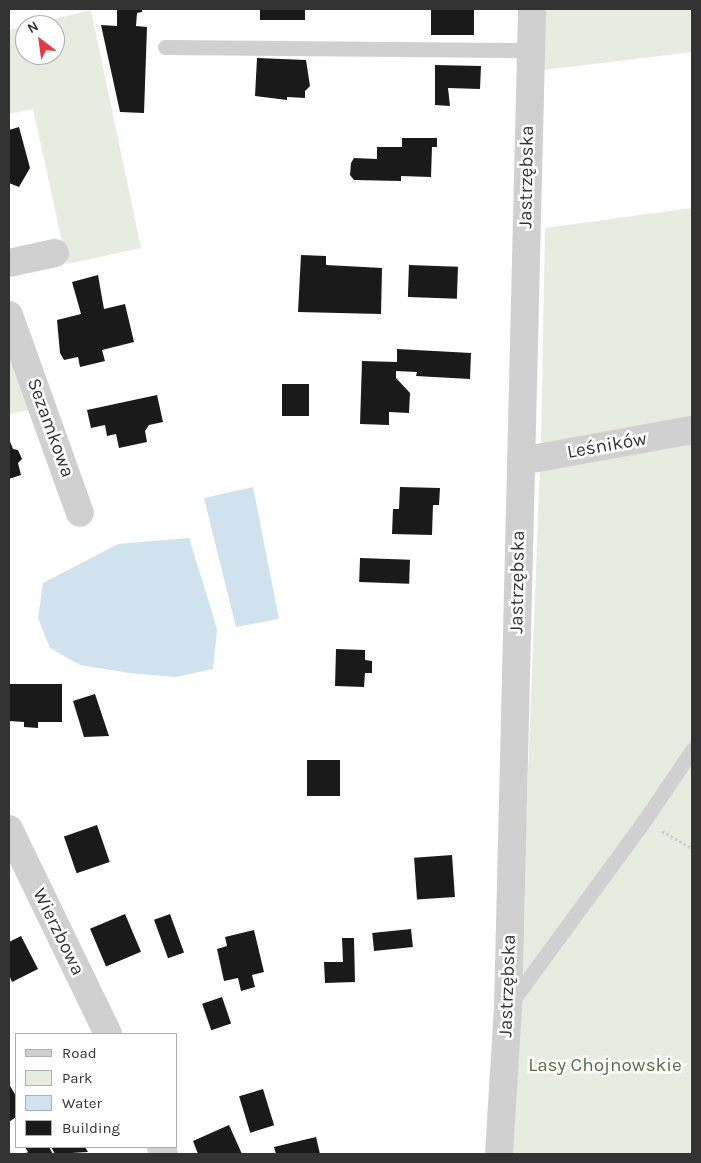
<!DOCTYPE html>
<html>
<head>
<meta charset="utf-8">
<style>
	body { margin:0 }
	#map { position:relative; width:701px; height:1163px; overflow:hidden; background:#fff; font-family:Karla,sans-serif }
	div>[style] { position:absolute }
	.green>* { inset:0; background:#e6ecdf }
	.water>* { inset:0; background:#cfe2ee }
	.building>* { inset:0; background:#1a1a1a; transform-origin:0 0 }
	.path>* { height:3px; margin-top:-1.5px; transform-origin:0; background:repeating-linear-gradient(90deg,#cdcdcd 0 2.5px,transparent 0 5px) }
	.service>* { height:15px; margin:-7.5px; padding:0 7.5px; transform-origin:7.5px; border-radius:7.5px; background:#d0d0d0 }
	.minor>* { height:28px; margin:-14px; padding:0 14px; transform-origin:14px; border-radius:14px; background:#d0d0d0 }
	span { translate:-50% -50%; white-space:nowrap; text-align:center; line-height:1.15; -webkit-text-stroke:5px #fff; paint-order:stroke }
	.street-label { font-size:19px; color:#333 }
	.park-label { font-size:19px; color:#56703f }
	.frame { position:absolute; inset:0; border:10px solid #333; pointer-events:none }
	.legend { position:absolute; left:15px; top:1033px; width:162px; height:115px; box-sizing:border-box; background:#fff; border:1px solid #adadad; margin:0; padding:6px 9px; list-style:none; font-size:15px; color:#333 }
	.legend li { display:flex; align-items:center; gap:10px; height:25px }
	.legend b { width:25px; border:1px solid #adadad }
	.north { position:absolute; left:15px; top:15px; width:50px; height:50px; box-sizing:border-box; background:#fff; border:1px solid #adadad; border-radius:50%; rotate:330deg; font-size:14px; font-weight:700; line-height:20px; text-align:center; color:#333 }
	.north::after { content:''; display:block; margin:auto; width:18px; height:22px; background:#e63946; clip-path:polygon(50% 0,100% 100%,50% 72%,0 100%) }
</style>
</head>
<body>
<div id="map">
	<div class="green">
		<i style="clip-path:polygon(544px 9px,692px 9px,692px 52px,544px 70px)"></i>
		<i style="clip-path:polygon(91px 10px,141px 248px,67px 264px,33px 109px,9px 114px,9px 30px,25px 26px,25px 55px,55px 55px,55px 25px,29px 25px)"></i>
		<i style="clip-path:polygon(692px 208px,692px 420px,541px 446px,545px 228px)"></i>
		<i style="clip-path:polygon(9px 337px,34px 409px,9px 414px)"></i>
		<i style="clip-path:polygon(692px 439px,692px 1154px,513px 1154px,540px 467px)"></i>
	</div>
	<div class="water">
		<i style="clip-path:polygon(253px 487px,279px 619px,236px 627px,204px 498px)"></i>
		<i style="clip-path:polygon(189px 538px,217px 629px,213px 669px,176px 677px,129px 673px,80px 665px,50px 648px,38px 618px,43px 583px,118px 544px)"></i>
	</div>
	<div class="building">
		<i style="clip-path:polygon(117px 9px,142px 9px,142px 12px,137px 13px,136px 26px,147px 27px,144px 113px,120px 112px,101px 25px,117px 26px)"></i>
		<i style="left:260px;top:9px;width:45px;height:11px"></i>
		<i style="left:431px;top:9px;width:43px;height:26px"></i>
		<i style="clip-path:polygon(257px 58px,306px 60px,310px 86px,305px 91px,305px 98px,287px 97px,287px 100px,255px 96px)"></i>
		<i style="clip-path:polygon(435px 65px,481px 66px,480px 89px,448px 88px,450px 106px,435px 105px)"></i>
		<i style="clip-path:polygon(19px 127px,30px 168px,19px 187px,9px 183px,9px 130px)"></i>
		<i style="clip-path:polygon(402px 138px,437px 138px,437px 147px,432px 147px,431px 177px,401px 176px,401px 181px,354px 180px,350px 175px,351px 163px,354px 158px,377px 159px,377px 147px,402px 147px)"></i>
		<i style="clip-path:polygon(301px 255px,326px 256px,326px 265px,382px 268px,381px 314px,298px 312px)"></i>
		<i style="left:409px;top:265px;width:49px;height:32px;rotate:2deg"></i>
		<i style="clip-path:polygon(98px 275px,104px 309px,125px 304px,134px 342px,102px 350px,105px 361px,80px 367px,78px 357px,64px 360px,60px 353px,57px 320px,81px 314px,72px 282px)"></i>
		<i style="clip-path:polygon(397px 349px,471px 353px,470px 379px,416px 376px,417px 372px,396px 371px,396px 378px,410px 393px,409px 413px,389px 412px,389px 425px,360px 424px,362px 361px,397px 362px)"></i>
		<i style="left:282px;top:384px;width:27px;height:32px"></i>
		<i style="clip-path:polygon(157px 395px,163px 422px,149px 425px,145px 431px,147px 442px,119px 448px,116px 434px,107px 436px,105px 425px,91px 428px,87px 410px)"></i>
		<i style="clip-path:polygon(9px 439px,13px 449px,18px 450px,22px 459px,18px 463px,21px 475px,9px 479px)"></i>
		<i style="clip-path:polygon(400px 487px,440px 488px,439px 505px,433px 505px,432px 535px,392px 534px,393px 509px,399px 509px)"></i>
		<i style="left:360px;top:558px;width:50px;height:24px;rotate:2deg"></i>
		<i style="clip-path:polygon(336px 649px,365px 650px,365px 660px,372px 661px,372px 673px,365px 673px,364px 687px,335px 686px)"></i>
		<i style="clip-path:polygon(9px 684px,62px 684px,62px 722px,38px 722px,38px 728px,24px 727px,24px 722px,9px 721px)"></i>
		<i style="clip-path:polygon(95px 694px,109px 736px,84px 737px,73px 701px)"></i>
		<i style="left:307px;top:760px;width:33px;height:36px"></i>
		<i style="left:97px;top:825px;width:39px;height:35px;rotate:71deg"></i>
		<i style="left:452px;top:855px;width:42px;height:38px;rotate:86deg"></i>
		<i style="left:125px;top:914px;width:41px;height:38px;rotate:67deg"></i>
		<i style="left:170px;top:914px;width:41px;height:17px;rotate:70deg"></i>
		<i style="left:411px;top:929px;width:18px;height:39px;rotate:84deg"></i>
		<i style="clip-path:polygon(254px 930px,264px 972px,252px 975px,255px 987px,241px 991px,238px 978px,224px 981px,217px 949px,227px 946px,225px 937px)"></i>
		<i style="clip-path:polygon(21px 936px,38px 969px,12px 982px,9px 975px,9px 942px)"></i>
		<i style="clip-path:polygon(342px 938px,354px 938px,355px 982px,325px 983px,324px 962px,343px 962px)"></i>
		<i style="left:222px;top:997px;width:28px;height:21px;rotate:71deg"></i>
		<i style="clip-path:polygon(9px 1084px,16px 1096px,16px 1117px,9px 1122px)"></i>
		<i style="left:263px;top:1089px;width:38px;height:25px;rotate:73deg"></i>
		<i style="clip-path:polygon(229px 1125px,242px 1154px,198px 1154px,193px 1141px)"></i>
		<i style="clip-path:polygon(316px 1137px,320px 1154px,276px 1154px,274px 1147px)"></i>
		<i style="clip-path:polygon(25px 1147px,49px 1147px,53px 1154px,25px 1154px,28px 1152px)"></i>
		<i style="clip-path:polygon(51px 1147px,85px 1147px,88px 1152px,55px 1154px)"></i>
	</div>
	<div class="path">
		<i style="left:662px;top:831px;width:34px;rotate:30deg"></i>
	</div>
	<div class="service">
		<i style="left:165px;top:47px;width:365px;rotate:0.5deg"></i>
		<i style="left:510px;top:1004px;width:227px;rotate:-53.8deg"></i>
		<i style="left:644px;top:821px;width:86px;rotate:-55.9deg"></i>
	</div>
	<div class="minor">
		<i style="left:9px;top:263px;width:47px;rotate:-12.3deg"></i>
		<i style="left:9px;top:315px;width:210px;rotate:70.3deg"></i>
		<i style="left:521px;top:461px;width:174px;rotate:-10.3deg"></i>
		<i style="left:9px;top:829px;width:228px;rotate:64.2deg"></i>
		<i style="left:161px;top:1147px;width:8px;rotate:67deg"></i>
		<i style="left:499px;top:1154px;width:147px;rotate:-86.5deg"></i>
		<i style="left:508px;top:1007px;width:998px;rotate:-88.62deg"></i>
	</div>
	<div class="street-label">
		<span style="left:527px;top:177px;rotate:-89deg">Jastrzębska</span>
		<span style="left:50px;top:428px;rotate:70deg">Sezamkowa</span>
		<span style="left:607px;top:446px;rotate:-10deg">Leśników</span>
		<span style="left:518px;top:582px;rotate:-89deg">Jastrzębska</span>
		<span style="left:58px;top:932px;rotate:64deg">Wierzbowa</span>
		<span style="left:508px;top:986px;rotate:-88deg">Jastrzębska</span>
	</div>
	<div class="park-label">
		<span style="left:605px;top:1066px">Lasy Chojnowskie</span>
	</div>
	<div class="frame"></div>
	<ul class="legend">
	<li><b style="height:6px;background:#d0d0d0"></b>Road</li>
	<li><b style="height:14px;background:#e6ecdf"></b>Park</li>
	<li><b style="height:14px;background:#cfe2ee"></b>Water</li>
	<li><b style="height:14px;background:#1a1a1a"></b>Building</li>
	</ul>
	<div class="north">N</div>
</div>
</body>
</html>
